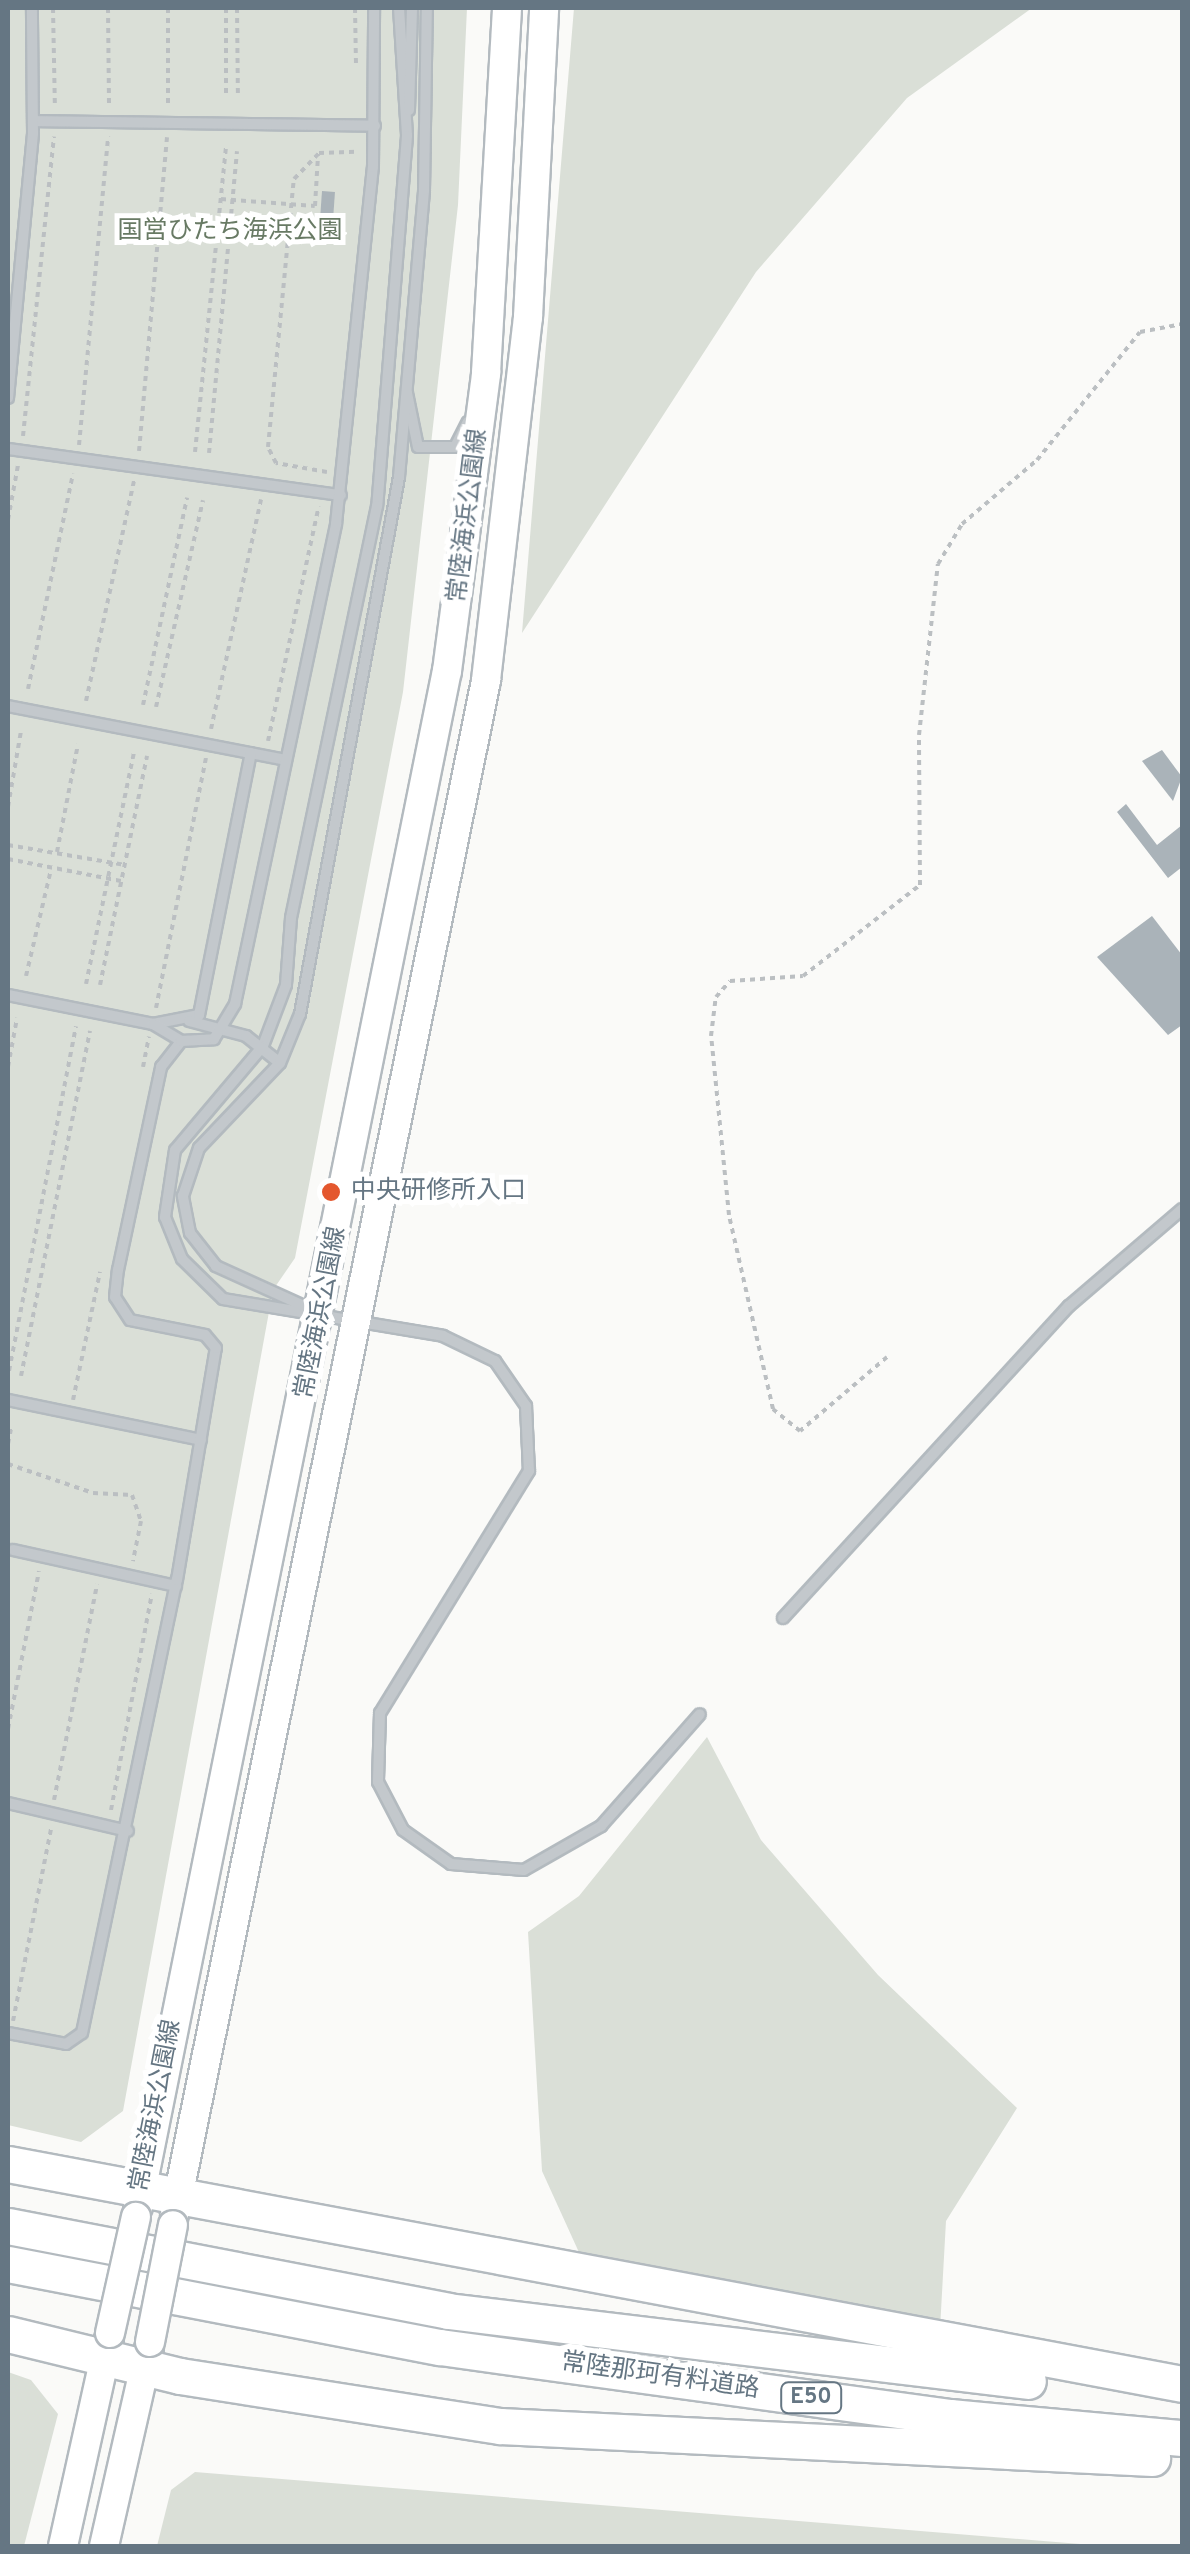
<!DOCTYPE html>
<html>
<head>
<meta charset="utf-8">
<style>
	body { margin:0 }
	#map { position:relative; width:1190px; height:2554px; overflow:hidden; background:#fafaf8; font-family:Overpass,"Noto Sans JP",sans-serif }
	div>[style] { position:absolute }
	.green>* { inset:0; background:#dadfd7 }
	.building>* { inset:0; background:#aab3b9; transform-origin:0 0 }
	.path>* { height:4px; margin-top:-2px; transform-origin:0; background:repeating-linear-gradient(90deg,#bbbfc2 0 5px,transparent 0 10px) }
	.roads { filter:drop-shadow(2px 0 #b3babf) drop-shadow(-2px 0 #b3babf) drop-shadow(0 2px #b3babf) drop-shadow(0 -2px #b3babf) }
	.service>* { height:10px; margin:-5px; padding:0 5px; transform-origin:5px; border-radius:5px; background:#c3c8cc }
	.secondary>* { height:28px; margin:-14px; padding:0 14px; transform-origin:14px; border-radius:14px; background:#fff }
	.motorway>* { height:35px; margin:-17.5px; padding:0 17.5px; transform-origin:17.5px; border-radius:17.5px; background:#fff }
	.bridges { filter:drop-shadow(2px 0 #b3babf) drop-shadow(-2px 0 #b3babf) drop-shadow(0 2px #b3babf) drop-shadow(0 -2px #b3babf) }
	.secondary-bridge>* { height:28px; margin:-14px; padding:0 14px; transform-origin:14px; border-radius:14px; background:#fff }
	.dots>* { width:28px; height:28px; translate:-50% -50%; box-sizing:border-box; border:5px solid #fff; border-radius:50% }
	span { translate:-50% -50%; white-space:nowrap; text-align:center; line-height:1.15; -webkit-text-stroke:10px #fff; paint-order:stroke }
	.shield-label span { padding:2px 8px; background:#fff; border:2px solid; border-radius:8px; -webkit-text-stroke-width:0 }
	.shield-label { font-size:22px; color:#657683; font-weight:700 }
	.park-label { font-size:25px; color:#687a64 }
	.street-label { font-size:25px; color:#657683 }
	.poi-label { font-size:25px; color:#657683 }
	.left { translate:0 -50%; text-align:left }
	.frame { position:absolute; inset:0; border:10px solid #657683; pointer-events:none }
</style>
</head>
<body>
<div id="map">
	<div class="green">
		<i style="clip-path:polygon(8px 8px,467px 8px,458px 205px,403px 692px,295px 1258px,273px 1290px,123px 2111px,81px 2142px,8px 2125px)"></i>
		<i style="clip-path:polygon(574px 8px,1032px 8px,907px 98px,756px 272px,522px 633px)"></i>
		<i style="clip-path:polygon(707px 1737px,761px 1840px,878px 1975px,1017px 2108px,946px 2221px,940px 2329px,582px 2259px,542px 2171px,528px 1932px,579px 1896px)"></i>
		<i style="clip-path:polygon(8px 2372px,31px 2380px,58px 2414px,24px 2546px,8px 2546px)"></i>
		<i style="clip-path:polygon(195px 2472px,1105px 2546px,157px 2546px,171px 2490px)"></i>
	</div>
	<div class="building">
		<i style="left:322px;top:191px;width:13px;height:38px;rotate:4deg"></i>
		<i style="clip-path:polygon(1162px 750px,1182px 777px,1173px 801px,1142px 761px)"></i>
		<i style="clip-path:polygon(1126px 804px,1157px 845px,1182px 825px,1182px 867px,1168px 878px,1117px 812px)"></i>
		<i style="clip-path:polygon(1152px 916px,1182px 955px,1182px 1025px,1168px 1035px,1097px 957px)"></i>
	</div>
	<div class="path">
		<i style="left:53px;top:8px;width:100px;rotate:88.9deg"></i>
		<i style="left:108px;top:8px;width:98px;rotate:89.4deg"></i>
		<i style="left:168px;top:8px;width:100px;rotate:90deg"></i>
		<i style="left:226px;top:8px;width:89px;rotate:90deg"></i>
		<i style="left:237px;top:8px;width:90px;rotate:89.4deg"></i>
		<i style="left:355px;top:8px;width:60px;rotate:89deg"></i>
		<i style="left:221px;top:199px;width:94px;rotate:4.3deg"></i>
		<i style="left:315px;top:206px;width:51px;rotate:-86.6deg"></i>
		<i style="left:23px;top:436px;width:301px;rotate:-84.1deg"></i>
		<i style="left:79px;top:445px;width:310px;rotate:-84.6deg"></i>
		<i style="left:139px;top:451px;width:315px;rotate:-84.9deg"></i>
		<i style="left:195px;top:452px;width:307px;rotate:-84.2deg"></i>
		<i style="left:209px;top:453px;width:303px;rotate:-84.7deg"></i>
		<i style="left:327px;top:472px;width:52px;rotate:-170deg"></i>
		<i style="left:276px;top:463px;width:18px;rotate:-117deg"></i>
		<i style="left:268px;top:447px;width:269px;rotate:-84.5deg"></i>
		<i style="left:294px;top:179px;width:36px;rotate:-46deg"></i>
		<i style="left:319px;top:153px;width:37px;rotate:-2deg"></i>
		<i style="left:8px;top:520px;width:56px;rotate:-79.7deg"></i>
		<i style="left:28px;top:689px;width:220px;rotate:-78.2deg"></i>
		<i style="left:86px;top:701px;width:226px;rotate:-77.7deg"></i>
		<i style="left:143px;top:705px;width:212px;rotate:-78deg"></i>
		<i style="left:156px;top:707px;width:212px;rotate:-77.2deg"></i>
		<i style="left:211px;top:729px;width:235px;rotate:-77.7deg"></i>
		<i style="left:268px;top:741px;width:240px;rotate:-77.8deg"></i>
		<i style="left:8px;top:807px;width:77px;rotate:-80.3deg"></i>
		<i style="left:8px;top:845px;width:119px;rotate:9.7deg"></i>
		<i style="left:57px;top:852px;width:110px;rotate:-79deg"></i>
		<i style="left:8px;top:859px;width:115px;rotate:11deg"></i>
		<i style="left:26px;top:976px;width:110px;rotate:-76.8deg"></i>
		<i style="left:86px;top:984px;width:236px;rotate:-78.3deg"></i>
		<i style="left:100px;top:985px;width:234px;rotate:-78.4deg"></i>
		<i style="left:156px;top:1008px;width:255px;rotate:-78.7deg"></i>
		<i style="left:8px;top:1067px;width:50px;rotate:-79.6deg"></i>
		<i style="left:143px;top:1067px;width:31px;rotate:-79deg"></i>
		<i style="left:887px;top:1357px;width:114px;rotate:139.6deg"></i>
		<i style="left:800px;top:1431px;width:35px;rotate:-141deg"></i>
		<i style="left:773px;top:1409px;width:199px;rotate:-102.8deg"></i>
		<i style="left:729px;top:1215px;width:180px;rotate:-95.7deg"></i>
		<i style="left:711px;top:1036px;width:39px;rotate:-83deg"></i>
		<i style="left:716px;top:997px;width:21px;rotate:-49deg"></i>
		<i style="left:730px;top:981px;width:73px;rotate:-3.9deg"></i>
		<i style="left:803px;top:976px;width:148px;rotate:-37.9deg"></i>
		<i style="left:920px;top:885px;width:150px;rotate:-90.4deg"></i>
		<i style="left:919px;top:735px;width:172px;rotate:-83.7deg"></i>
		<i style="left:938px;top:564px;width:47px;rotate:-59deg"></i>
		<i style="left:962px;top:524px;width:99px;rotate:-40.5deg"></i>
		<i style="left:1037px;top:460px;width:164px;rotate:-51.2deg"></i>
		<i style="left:1140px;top:332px;width:43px;rotate:-10.8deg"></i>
		<i style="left:9px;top:1371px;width:351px;rotate:-79deg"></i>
		<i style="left:21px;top:1376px;width:352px;rotate:-78.7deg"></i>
		<i style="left:73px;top:1400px;width:131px;rotate:-78.1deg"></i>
		<i style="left:8px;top:1444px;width:16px;rotate:-79deg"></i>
		<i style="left:8px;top:1464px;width:90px;rotate:18.8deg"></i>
		<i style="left:93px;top:1493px;width:39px;rotate:3deg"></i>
		<i style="left:132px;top:1495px;width:28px;rotate:71deg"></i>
		<i style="left:141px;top:1521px;width:41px;rotate:101.3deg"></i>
		<i style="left:8px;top:1729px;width:161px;rotate:-78.9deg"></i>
		<i style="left:54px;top:1800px;width:220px;rotate:-78.7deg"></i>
		<i style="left:111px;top:1810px;width:220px;rotate:-79.3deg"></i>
		<i style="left:13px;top:2021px;width:196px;rotate:-78.8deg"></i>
	</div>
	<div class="roads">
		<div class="service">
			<i style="left:399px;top:8px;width:128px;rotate:86.4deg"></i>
			<i style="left:407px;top:136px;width:371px;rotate:94.6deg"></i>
			<i style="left:377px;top:506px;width:421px;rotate:101.8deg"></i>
			<i style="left:291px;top:918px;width:67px;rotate:94.3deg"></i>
			<i style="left:286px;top:985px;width:65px;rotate:110.7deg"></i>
			<i style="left:263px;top:1046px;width:136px;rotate:130.2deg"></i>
			<i style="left:175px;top:1150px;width:68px;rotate:98.5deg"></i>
			<i style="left:165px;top:1217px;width:45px;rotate:68deg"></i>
			<i style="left:182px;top:1259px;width:57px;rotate:44.3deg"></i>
			<i style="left:223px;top:1299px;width:223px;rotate:9.5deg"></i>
			<i style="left:443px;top:1336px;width:58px;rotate:25.7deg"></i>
			<i style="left:495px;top:1361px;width:55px;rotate:55.4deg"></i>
			<i style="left:526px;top:1406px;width:65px;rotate:87.4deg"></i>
			<i style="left:529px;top:1471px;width:284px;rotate:121.6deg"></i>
			<i style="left:380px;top:1713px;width:69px;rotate:91.7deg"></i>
			<i style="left:378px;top:1782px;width:54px;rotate:62.5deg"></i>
			<i style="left:403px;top:1830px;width:59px;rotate:35.3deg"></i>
			<i style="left:451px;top:1864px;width:73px;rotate:4.7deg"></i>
			<i style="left:524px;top:1870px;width:89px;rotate:-29.7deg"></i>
			<i style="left:601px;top:1826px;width:149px;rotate:-48.5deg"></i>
			<i style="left:409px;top:110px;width:102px;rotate:-88.3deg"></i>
			<i style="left:33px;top:121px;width:342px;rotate:0.8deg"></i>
			<i style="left:407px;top:393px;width:55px;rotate:78.5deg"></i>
			<i style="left:418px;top:447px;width:37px"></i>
			<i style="left:455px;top:447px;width:28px;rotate:-63deg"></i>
			<i style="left:8px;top:398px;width:266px;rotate:-84.6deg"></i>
			<i style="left:33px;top:133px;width:125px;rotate:-90.5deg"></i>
			<i style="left:8px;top:449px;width:336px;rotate:7.9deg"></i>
			<i style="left:8px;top:706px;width:283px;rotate:11deg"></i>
			<i style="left:8px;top:995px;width:148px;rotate:11.3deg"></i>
			<i style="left:153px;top:1024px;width:47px;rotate:-11.1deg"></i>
			<i style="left:199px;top:1015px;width:267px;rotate:-78.8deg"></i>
			<i style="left:189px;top:1021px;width:59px;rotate:14.7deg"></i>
			<i style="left:246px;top:1036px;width:43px;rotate:38.5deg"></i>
			<i style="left:153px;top:1024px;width:33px;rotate:31deg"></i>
			<i style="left:315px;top:1311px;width:109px;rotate:-155.6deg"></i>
			<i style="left:216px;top:1266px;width:42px;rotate:-128.2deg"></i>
			<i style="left:190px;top:1233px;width:38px;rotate:-101deg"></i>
			<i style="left:183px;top:1196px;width:51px;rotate:-71.6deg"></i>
			<i style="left:199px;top:1148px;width:117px;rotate:-46.4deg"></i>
			<i style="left:280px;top:1063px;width:53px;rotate:-67.8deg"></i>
			<i style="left:300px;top:1014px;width:546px;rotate:-79.55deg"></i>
			<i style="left:399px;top:477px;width:288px;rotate:-85deg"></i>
			<i style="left:424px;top:190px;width:182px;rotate:-89.1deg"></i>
			<i style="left:8px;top:1400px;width:197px;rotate:11.7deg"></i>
			<i style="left:13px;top:1550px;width:167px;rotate:12.5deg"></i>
			<i style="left:783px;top:1618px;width:423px;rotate:-47.5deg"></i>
			<i style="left:1069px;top:1306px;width:149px;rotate:-40.6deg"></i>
			<i style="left:8px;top:1803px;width:123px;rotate:13.1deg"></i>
			<i style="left:8px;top:2033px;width:59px;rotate:10.7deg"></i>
			<i style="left:66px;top:2044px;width:19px;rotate:-35deg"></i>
			<i style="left:82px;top:2033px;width:463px;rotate:-78.2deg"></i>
			<i style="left:177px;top:1580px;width:235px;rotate:-80.5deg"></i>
			<i style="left:216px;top:1348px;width:17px;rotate:-130deg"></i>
			<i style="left:205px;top:1335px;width:76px;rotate:-168.7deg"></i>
			<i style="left:130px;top:1320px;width:27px;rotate:-123deg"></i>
			<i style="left:115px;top:1297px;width:27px;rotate:-84deg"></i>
			<i style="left:118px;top:1270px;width:208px;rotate:-78deg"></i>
			<i style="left:161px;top:1067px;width:33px;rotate:-52deg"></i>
			<i style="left:181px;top:1041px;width:33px;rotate:-3deg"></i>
			<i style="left:214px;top:1039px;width:41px;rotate:-59deg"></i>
			<i style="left:235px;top:1004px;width:491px;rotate:-78.1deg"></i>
			<i style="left:336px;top:524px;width:359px;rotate:-84.1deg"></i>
			<i style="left:373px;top:167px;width:159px;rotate:-89.6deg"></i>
		</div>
		<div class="secondary">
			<i style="left:138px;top:2207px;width:1567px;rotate:-78.63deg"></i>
			<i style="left:447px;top:671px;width:301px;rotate:-82.5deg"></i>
			<i style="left:486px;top:373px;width:366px;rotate:-86.7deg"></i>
			<i style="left:175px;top:2212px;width:1563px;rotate:-78.52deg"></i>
			<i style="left:486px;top:680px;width:365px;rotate:-83.4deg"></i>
			<i style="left:528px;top:317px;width:309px;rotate:-87deg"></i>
			<i style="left:63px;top:2546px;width:212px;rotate:-77.5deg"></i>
			<i style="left:104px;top:2546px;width:203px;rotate:-77.2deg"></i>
		</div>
		<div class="motorway">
			<i style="left:8px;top:2164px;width:1194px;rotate:10.61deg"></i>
			<i style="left:8px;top:2226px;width:448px;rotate:10.9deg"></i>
			<i style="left:448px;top:2311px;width:584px;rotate:6.88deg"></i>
			<i style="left:8px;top:2264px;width:440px;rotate:10.9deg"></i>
			<i style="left:440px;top:2347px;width:515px;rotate:7.82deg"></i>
			<i style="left:950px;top:2417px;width:233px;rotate:5.2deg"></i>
			<i style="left:8px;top:2334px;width:177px;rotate:13.7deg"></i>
			<i style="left:180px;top:2376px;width:324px;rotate:8.9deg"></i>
			<i style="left:500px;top:2426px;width:653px;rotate:2.81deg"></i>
		</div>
	</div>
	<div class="bridges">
		<div class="secondary-bridge">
			<i style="left:110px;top:2333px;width:119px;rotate:-77.4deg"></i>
			<i style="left:150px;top:2342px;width:119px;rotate:-78.9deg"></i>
		</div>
	</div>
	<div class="dots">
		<i style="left:331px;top:1192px;background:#e4572e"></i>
	</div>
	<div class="shield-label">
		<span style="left:811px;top:2398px">E50</span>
	</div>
	<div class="park-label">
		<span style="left:230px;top:232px">国営ひたち海浜公園</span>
	</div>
	<div class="street-label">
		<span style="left:469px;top:516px;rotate:-83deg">常陸海浜公園線</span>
		<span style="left:322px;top:1313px;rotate:-79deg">常陸海浜公園線</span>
		<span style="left:157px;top:2106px;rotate:-79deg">常陸海浜公園線</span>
		<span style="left:660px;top:2377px;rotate:8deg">常陸那珂有料道路</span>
	</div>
	<div class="poi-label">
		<span class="left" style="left:351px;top:1192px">中央研修所入口</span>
	</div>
	<div class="frame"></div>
</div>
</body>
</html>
